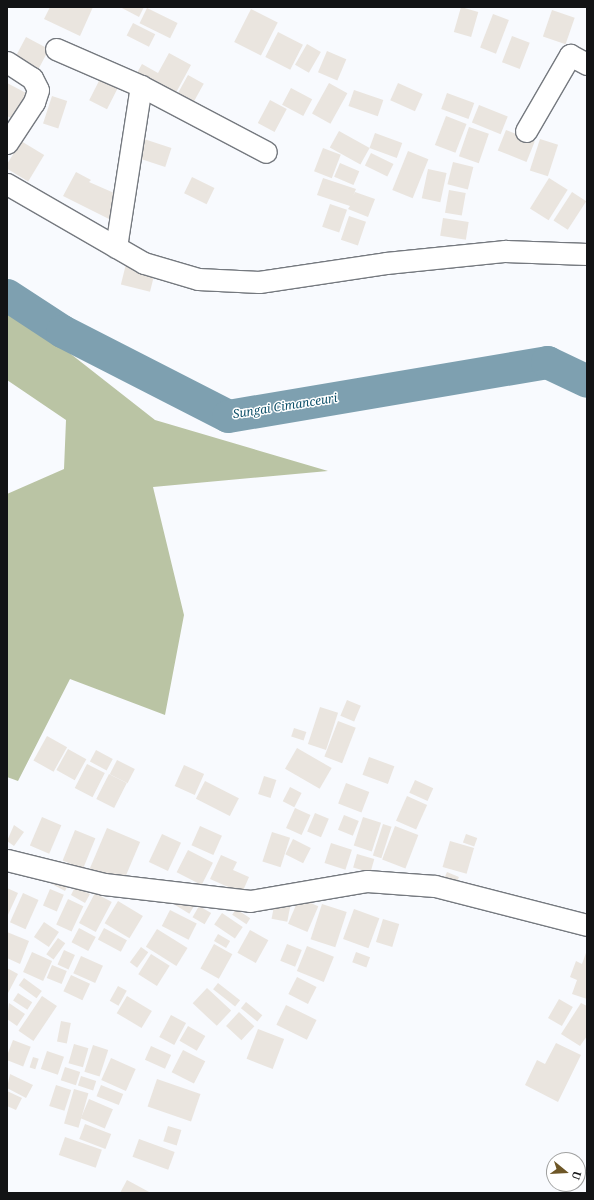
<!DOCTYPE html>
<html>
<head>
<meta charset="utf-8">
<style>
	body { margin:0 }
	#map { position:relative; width:594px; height:1200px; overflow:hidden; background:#f8fafe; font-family:"Noto Serif",serif }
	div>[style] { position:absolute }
	.forest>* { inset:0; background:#bac4a4 }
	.river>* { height:33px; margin:-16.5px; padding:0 16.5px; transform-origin:16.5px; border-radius:16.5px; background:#7ea0b0 }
	.building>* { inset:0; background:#eae5df; transform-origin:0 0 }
	.roads { filter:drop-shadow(1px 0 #75797f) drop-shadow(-1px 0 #75797f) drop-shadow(0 1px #75797f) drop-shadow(0 -1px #75797f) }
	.street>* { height:21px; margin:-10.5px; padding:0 10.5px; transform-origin:10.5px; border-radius:10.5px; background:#fff }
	span { translate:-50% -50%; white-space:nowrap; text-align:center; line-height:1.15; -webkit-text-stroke:3px #fff; paint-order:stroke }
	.water-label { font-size:12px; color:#0f516a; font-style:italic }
	.frame { position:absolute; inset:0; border:8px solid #121315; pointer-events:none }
	.north { position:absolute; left:546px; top:1152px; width:40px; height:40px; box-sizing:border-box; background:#fff; border:1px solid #a0a1a1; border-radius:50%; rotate:108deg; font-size:11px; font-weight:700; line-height:16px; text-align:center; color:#121315 }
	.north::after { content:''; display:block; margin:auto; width:14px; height:18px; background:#6e5727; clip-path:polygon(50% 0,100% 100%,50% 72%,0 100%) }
</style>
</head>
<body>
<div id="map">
	<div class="forest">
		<i style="clip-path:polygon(7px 304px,155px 420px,328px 471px,153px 487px,184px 615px,165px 715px,70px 679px,18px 781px,7px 777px,7px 494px,64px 469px,66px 420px,7px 380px)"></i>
	</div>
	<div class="river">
		<i style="left:7px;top:295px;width:66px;rotate:33.2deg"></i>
		<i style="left:62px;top:331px;width:186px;rotate:27.1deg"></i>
		<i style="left:228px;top:416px;width:324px;rotate:-9.6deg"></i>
		<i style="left:547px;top:362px;width:44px;rotate:25.4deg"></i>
	</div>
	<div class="building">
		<i style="clip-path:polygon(50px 7px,93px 7px,80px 36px,44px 19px)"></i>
		<i style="clip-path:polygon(120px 7px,144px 7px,139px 17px)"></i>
		<i style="left:461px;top:7px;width:18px;height:26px;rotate:16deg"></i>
		<i style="left:147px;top:8px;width:34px;height:17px;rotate:26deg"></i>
		<i style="left:251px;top:9px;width:30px;height:37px;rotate:27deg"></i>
		<i style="left:552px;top:10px;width:24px;height:28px;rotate:19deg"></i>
		<i style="left:493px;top:14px;width:17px;height:36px;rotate:21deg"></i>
		<i style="left:133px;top:23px;width:25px;height:14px;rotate:27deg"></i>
		<i style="left:278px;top:32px;width:28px;height:28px;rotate:27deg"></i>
		<i style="left:512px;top:36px;width:19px;height:28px;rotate:21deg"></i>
		<i style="left:26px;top:37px;width:26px;height:24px;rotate:28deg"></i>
		<i style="left:307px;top:44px;width:16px;height:24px;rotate:30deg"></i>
		<i style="left:327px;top:51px;width:21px;height:23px;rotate:23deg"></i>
		<i style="clip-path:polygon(169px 53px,191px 65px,172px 100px,133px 80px,142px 64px,158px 73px)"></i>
		<i style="left:188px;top:75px;width:18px;height:26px;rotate:29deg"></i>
		<i style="left:101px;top:77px;width:20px;height:26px;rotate:27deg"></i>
		<i style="clip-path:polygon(7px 83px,30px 95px,17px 121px,7px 116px)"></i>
		<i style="left:329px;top:83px;width:21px;height:35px;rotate:29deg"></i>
		<i style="left:398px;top:83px;width:27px;height:19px;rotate:24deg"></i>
		<i style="left:291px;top:88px;width:24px;height:19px;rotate:28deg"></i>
		<i style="left:354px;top:90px;width:31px;height:17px;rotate:19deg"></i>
		<i style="left:447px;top:93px;width:29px;height:17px;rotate:20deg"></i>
		<i style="left:52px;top:96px;width:16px;height:29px;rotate:18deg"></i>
		<i style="left:270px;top:100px;width:19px;height:26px;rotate:28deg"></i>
		<i style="left:479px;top:105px;width:31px;height:19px;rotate:22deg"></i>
		<i style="left:446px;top:116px;width:22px;height:31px;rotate:21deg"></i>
		<i style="left:469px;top:127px;width:21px;height:31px;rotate:19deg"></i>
		<i style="left:506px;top:130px;width:31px;height:22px;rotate:22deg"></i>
		<i style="left:339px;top:131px;width:35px;height:19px;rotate:29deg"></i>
		<i style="left:375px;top:133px;width:29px;height:16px;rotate:20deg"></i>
		<i style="left:141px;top:138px;width:32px;height:20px;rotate:18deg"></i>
		<i style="left:540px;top:139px;width:19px;height:33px;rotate:18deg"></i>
		<i style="left:21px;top:141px;width:27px;height:31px;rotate:31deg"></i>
		<i style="left:323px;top:148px;width:19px;height:25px;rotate:21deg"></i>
		<i style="left:408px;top:151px;width:22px;height:42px;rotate:22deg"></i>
		<i style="left:371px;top:153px;width:25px;height:14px;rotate:26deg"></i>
		<i style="left:453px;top:162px;width:21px;height:23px;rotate:14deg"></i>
		<i style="left:340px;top:163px;width:21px;height:15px;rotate:23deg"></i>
		<i style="left:428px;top:169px;width:19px;height:30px;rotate:12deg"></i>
		<i style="clip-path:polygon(76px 172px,91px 180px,89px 182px,121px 196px,109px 219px,63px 196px)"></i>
		<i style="left:192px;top:177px;width:25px;height:18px;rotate:26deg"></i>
		<i style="clip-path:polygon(323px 178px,356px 189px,353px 196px,355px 192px,375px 199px,368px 217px,348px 209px,350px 206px,317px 195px)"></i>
		<i style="left:549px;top:178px;width:22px;height:36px;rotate:32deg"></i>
		<i style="left:449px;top:190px;width:17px;height:23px;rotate:10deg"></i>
		<i style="left:572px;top:192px;width:17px;height:34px;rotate:33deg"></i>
		<i style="left:330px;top:204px;width:18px;height:24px;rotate:19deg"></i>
		<i style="left:349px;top:216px;width:18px;height:25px;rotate:19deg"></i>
		<i style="left:443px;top:218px;width:26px;height:18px;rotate:9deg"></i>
		<i style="left:126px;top:264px;width:30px;height:21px;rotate:14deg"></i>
		<i style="left:347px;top:700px;width:15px;height:17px;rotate:23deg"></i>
		<i style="left:320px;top:707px;width:19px;height:39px;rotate:18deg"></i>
		<i style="left:338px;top:721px;width:19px;height:38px;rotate:21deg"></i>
		<i style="left:294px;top:728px;width:13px;height:9px;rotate:18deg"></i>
		<i style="left:47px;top:736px;width:23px;height:28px;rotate:29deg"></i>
		<i style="left:297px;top:748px;width:40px;height:24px;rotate:30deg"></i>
		<i style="left:68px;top:749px;width:21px;height:24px;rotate:29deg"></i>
		<i style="left:96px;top:750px;width:19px;height:13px;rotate:28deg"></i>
		<i style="left:369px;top:757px;width:27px;height:19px;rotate:20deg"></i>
		<i style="left:117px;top:760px;width:20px;height:16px;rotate:27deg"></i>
		<i style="left:87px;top:764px;width:20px;height:27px;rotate:27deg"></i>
		<i style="left:184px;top:765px;width:22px;height:23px;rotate:24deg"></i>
		<i style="left:109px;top:774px;width:20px;height:28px;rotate:27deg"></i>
		<i style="left:264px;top:776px;width:13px;height:19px;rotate:18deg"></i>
		<i style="left:415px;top:780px;width:20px;height:14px;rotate:24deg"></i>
		<i style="left:205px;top:781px;width:38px;height:20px;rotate:27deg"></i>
		<i style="left:346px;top:783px;width:25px;height:22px;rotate:21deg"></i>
		<i style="left:290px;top:787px;width:13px;height:16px;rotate:27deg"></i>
		<i style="left:407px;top:796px;width:22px;height:27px;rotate:24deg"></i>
		<i style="left:295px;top:808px;width:17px;height:22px;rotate:24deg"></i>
		<i style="left:315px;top:813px;width:15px;height:20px;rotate:23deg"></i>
		<i style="left:344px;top:815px;width:16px;height:16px;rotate:22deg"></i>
		<i style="left:42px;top:817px;width:21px;height:31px;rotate:23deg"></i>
		<i style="left:363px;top:817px;width:19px;height:30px;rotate:18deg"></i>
		<i style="left:383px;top:824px;width:9px;height:33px;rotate:18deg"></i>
		<i style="clip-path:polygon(14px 825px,24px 832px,14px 846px,7px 841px)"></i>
		<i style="left:200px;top:826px;width:24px;height:21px;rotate:24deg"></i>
		<i style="left:395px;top:826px;width:25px;height:36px;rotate:21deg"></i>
		<i style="left:107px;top:828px;width:36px;height:44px;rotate:23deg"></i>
		<i style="left:75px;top:830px;width:22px;height:33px;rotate:22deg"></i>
		<i style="left:272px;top:832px;width:19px;height:31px;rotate:18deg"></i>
		<i style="left:162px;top:834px;width:21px;height:31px;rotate:25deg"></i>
		<i style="left:466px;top:834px;width:12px;height:9px;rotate:20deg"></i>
		<i style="left:293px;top:839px;width:20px;height:17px;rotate:27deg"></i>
		<i style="left:450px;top:841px;width:25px;height:27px;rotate:16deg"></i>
		<i style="left:331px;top:843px;width:22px;height:21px;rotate:18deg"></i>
		<i style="left:188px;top:850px;width:28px;height:25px;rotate:27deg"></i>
		<i style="left:357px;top:854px;width:18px;height:14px;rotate:16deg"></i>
		<i style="clip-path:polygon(221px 855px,237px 862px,233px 870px,249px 877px,242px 893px,210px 879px)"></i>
		<i style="left:447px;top:872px;width:13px;height:8px;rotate:23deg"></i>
		<i style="clip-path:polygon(54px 879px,68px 885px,65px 891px,52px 884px)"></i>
		<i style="clip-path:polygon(75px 887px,90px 894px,85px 903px,71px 895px)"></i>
		<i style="clip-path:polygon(7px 888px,18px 893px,7px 917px)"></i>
		<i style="left:50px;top:889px;width:15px;height:18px;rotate:23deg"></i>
		<i style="left:23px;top:893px;width:17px;height:32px;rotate:24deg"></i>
		<i style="left:95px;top:893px;width:19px;height:34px;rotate:28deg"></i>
		<i style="left:178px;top:896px;width:19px;height:9px;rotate:32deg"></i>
		<i style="left:299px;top:898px;width:21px;height:28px;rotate:23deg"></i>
		<i style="left:68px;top:899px;width:17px;height:28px;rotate:25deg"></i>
		<i style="left:118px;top:901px;width:29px;height:26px;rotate:31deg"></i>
		<i style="left:275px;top:901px;width:16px;height:18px;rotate:11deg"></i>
		<i style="left:322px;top:904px;width:26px;height:37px;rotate:18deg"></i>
		<i style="left:199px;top:906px;width:14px;height:13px;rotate:30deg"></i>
		<i style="left:236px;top:909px;width:17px;height:7px;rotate:33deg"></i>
		<i style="left:354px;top:909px;width:27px;height:32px;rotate:20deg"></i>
		<i style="left:170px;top:910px;width:30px;height:18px;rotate:27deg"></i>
		<i style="left:222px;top:913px;width:25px;height:14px;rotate:34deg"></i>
		<i style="left:383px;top:919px;width:17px;height:24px;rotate:17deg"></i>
		<i style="left:44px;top:922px;width:18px;height:18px;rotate:34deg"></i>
		<i style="left:79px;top:928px;width:19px;height:16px;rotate:28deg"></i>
		<i style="left:104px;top:928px;width:26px;height:13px;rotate:28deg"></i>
		<i style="left:157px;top:929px;width:36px;height:21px;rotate:32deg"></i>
		<i style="left:250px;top:930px;width:21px;height:26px;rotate:29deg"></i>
		<i style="clip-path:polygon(7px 932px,29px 941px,20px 964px,7px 958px)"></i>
		<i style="left:218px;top:934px;width:14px;height:8px;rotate:30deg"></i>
		<i style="left:58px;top:938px;width:9px;height:20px;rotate:36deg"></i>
		<i style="left:214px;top:944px;width:21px;height:28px;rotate:29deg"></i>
		<i style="left:287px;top:944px;width:16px;height:18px;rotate:22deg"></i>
		<i style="left:307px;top:946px;width:29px;height:27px;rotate:22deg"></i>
		<i style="left:141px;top:947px;width:9px;height:19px;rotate:36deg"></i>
		<i style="left:64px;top:950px;width:12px;height:16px;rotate:24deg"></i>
		<i style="clip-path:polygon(587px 950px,587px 999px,572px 994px,577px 980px,570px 977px,576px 961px,582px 964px)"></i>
		<i style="left:32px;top:952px;width:22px;height:22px;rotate:24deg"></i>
		<i style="left:356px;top:952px;width:15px;height:11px;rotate:20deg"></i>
		<i style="left:151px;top:954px;width:22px;height:24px;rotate:32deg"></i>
		<i style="left:81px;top:956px;width:24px;height:19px;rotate:24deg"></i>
		<i style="left:52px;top:965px;width:16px;height:14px;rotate:22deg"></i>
		<i style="clip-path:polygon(7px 968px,18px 974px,7px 995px)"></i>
		<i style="left:71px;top:975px;width:21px;height:18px;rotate:25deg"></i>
		<i style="left:297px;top:977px;width:22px;height:19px;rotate:27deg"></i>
		<i style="left:24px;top:978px;width:22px;height:9px;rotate:36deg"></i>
		<i style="left:218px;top:983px;width:28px;height:8px;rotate:38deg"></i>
		<i style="left:118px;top:986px;width:10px;height:17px;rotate:29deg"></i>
		<i style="left:207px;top:988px;width:33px;height:21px;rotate:43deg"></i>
		<i style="left:18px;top:993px;width:17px;height:9px;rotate:33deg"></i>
		<i style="left:42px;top:996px;width:18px;height:42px;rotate:34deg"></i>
		<i style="left:127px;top:996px;width:29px;height:20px;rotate:31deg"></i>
		<i style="left:559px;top:999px;width:16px;height:22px;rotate:30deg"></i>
		<i style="left:246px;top:1002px;width:21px;height:8px;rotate:39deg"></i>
		<i style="clip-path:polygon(9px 1003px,25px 1014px,17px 1026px,7px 1019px)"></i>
		<i style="clip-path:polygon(581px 1003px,587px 1006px,587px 1036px,580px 1046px,561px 1034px)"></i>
		<i style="left:286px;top:1005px;width:34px;height:22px;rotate:26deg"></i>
		<i style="left:239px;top:1012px;width:21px;height:19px;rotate:43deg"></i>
		<i style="left:171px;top:1015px;width:17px;height:25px;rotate:28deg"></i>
		<i style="left:61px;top:1021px;width:10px;height:21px;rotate:11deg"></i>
		<i style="left:188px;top:1026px;width:20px;height:17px;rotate:30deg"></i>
		<i style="left:258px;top:1029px;width:28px;height:32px;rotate:21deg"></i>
		<i style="left:13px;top:1040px;width:19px;height:21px;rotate:21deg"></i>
		<i style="clip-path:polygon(556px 1043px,581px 1055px,558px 1102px,525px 1085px,537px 1060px,545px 1064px)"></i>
		<i style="left:74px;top:1044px;width:15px;height:20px;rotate:16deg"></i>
		<i style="left:93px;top:1045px;width:16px;height:28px;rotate:18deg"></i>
		<i style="left:151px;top:1046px;width:22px;height:15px;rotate:24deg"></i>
		<i style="left:183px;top:1050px;width:25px;height:25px;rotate:27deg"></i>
		<i style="left:47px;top:1051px;width:18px;height:19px;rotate:19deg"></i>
		<i style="left:33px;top:1057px;width:6px;height:11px;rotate:18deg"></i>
		<i style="left:111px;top:1058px;width:27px;height:24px;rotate:24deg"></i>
		<i style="left:65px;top:1067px;width:16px;height:14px;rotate:18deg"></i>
		<i style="clip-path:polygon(10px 1074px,33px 1085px,26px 1098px,7px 1088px)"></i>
		<i style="left:81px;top:1076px;width:16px;height:10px;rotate:18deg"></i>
		<i style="left:157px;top:1079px;width:46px;height:29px;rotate:19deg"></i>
		<i style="left:56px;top:1085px;width:16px;height:22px;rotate:18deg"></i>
		<i style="left:101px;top:1085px;width:24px;height:12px;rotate:22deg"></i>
		<i style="left:74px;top:1089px;width:15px;height:36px;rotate:16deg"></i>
		<i style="clip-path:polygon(7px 1091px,22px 1098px,16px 1110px,7px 1106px)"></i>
		<i style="left:89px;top:1099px;width:26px;height:21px;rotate:23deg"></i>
		<i style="left:85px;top:1124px;width:28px;height:16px;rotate:21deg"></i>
		<i style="left:168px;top:1126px;width:14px;height:16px;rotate:17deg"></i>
		<i style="left:65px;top:1137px;width:39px;height:19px;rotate:19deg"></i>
		<i style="left:139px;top:1139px;width:38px;height:19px;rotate:20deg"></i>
		<i style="clip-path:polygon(127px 1180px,151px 1193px,120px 1193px)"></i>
	</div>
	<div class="roads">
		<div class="street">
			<i style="left:56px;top:49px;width:93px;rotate:23.5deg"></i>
			<i style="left:141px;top:86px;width:141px;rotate:27.8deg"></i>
			<i style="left:7px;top:62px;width:30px;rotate:33deg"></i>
			<i style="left:32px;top:78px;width:13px;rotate:63deg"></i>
			<i style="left:38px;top:90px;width:13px;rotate:108deg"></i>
			<i style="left:34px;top:102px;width:49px;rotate:123.4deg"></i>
			<i style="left:526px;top:131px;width:88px;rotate:-59.9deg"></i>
			<i style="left:570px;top:55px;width:19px;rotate:28deg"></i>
			<i style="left:7px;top:184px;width:158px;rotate:30deg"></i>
			<i style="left:144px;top:263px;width:56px;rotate:16.5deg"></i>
			<i style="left:198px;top:279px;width:61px;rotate:2.8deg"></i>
			<i style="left:259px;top:282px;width:128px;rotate:-8.5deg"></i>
			<i style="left:386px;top:263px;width:120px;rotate:-5.8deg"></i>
			<i style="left:505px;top:251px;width:82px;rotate:2.1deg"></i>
			<i style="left:116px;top:247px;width:163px;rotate:-81.2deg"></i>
			<i style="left:7px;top:860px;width:100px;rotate:13.9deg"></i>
			<i style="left:104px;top:884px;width:147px;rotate:6.6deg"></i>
			<i style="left:250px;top:901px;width:119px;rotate:-9.7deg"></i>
			<i style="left:367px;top:881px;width:68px;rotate:4.2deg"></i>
			<i style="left:435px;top:886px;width:157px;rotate:14.4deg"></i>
		</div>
	</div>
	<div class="water-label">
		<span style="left:285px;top:406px;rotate:-9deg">Sungai Cimanceuri</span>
	</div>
	<div class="frame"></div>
	<div class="north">U</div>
</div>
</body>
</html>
